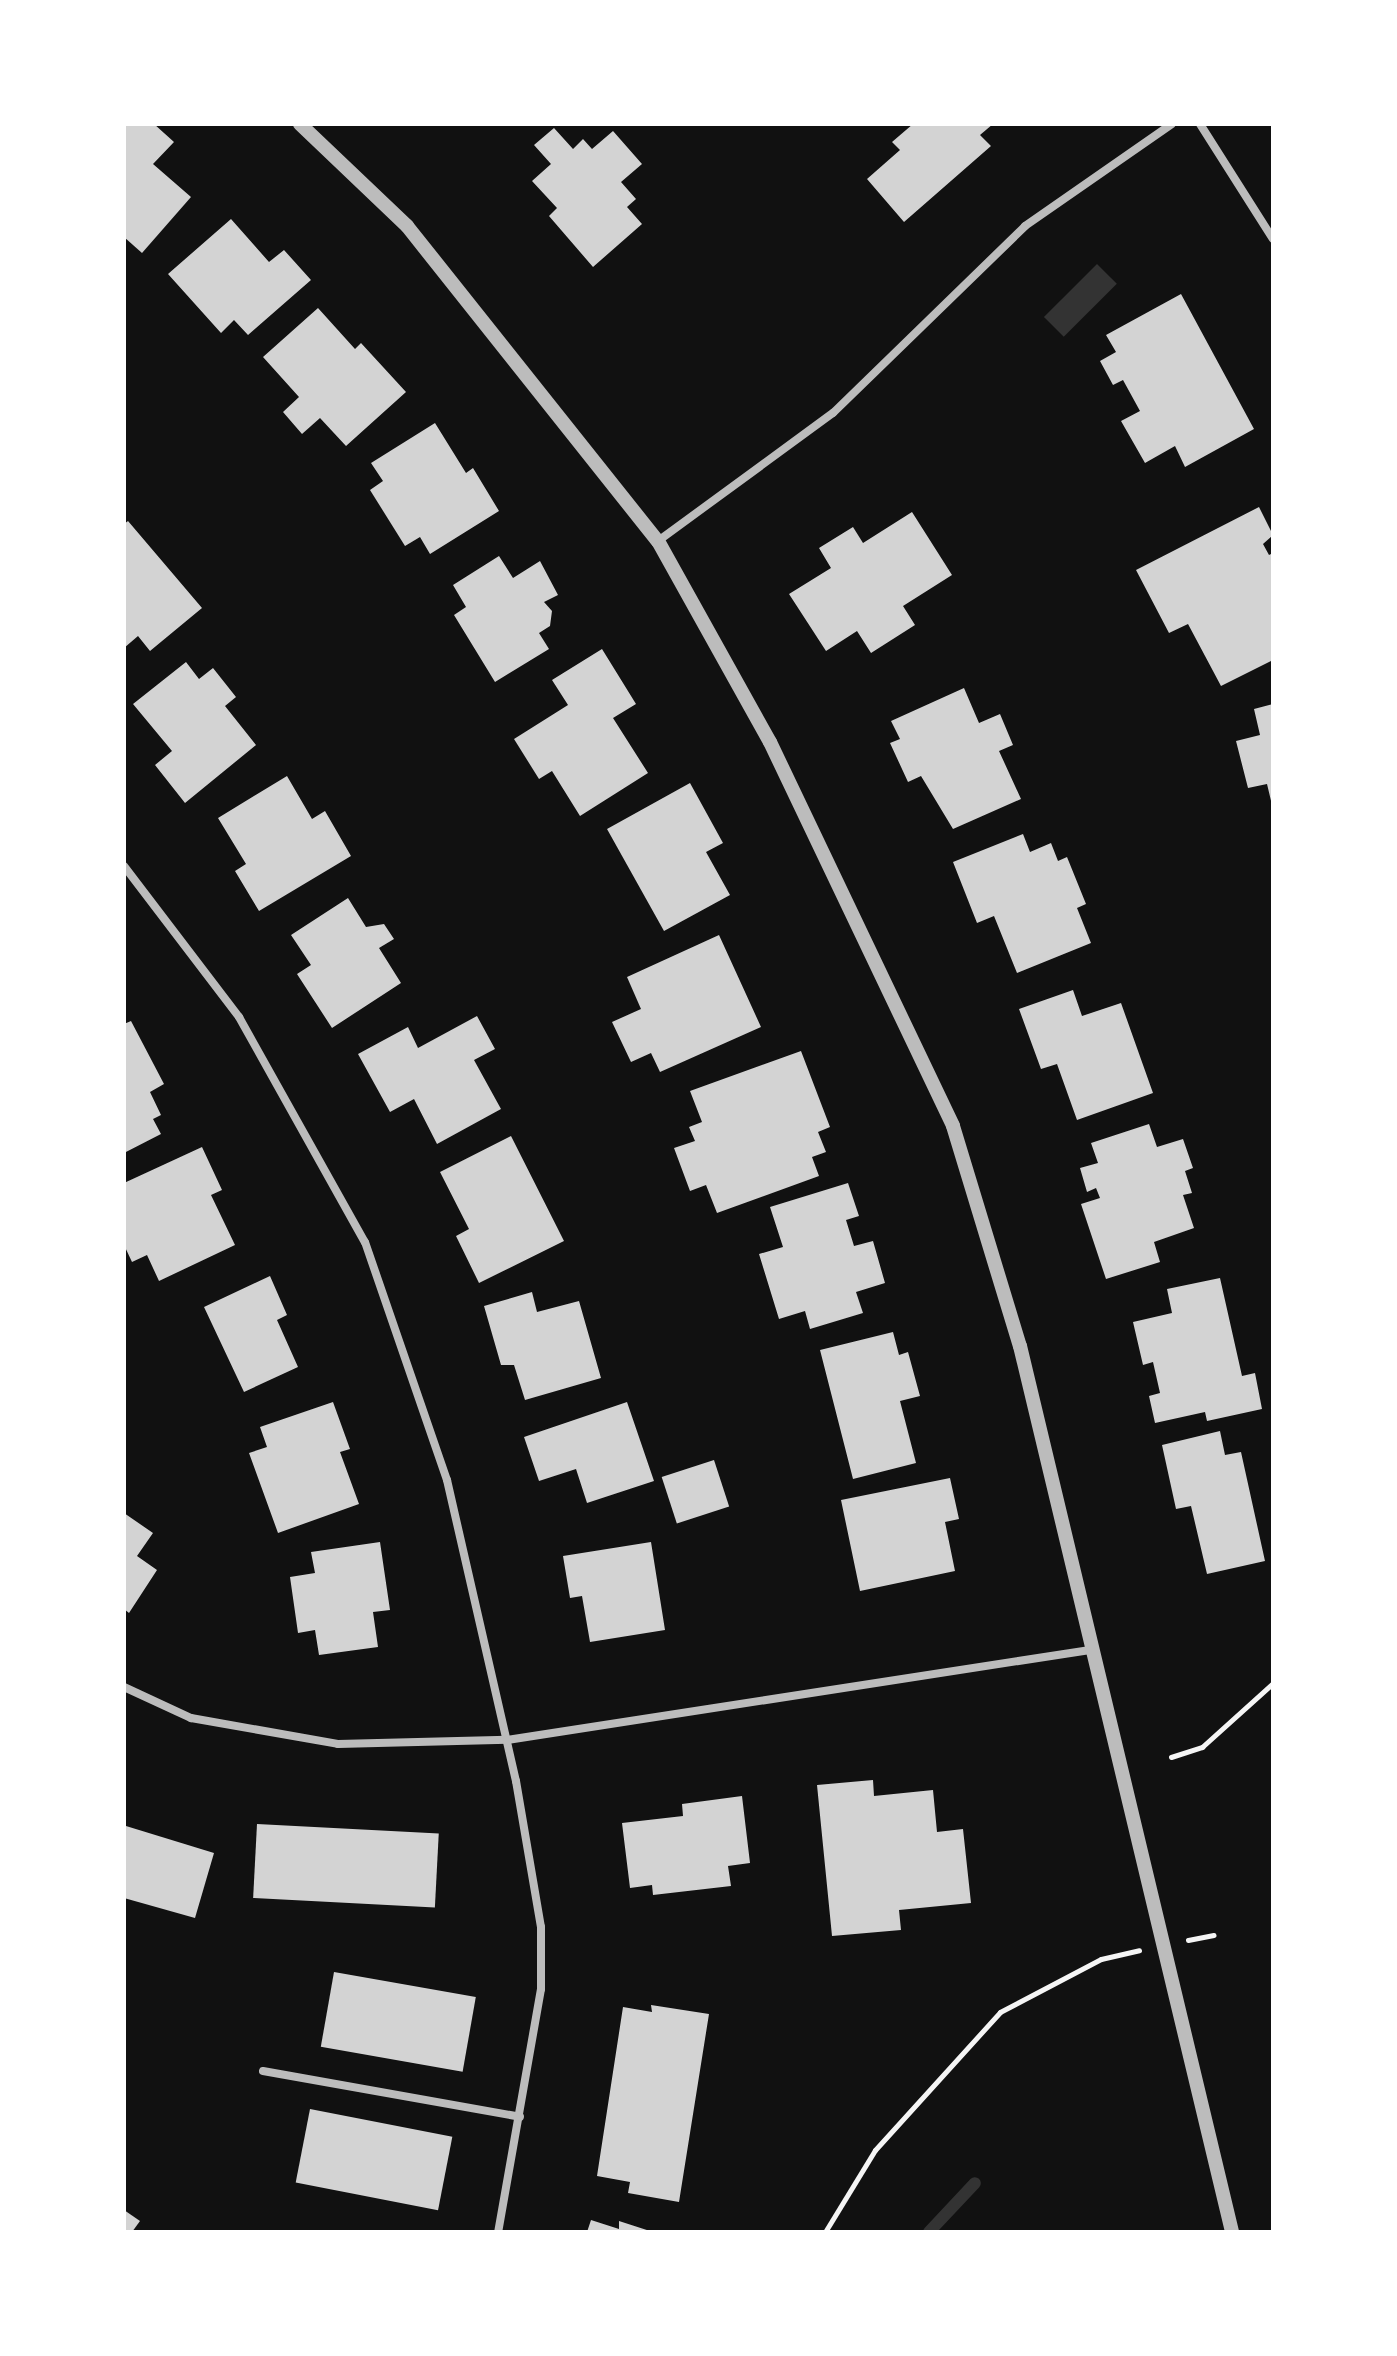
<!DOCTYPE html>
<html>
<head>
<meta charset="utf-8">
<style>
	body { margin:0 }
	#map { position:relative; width:1397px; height:2356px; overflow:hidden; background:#111; font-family:Rubik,sans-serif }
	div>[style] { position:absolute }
	.water>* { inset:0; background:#333; transform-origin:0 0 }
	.stream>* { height:12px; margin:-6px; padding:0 6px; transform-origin:6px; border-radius:6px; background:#333 }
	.building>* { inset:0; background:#d3d3d3; transform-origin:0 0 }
	.path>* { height:5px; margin:-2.5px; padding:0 2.5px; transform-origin:2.5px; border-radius:2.5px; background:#f5f5f5 }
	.minor>* { height:8px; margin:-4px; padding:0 4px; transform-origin:4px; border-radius:4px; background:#bcbcbc }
	.tertiary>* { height:14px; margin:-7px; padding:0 7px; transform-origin:7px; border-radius:7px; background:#bcbcbc }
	span { translate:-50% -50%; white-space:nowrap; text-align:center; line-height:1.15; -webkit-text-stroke:8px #fff; paint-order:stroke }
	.frame { position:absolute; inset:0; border:126px solid #fff; pointer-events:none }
</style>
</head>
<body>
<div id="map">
	<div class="water">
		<i style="left:1097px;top:264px;width:28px;height:75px;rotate:45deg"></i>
	</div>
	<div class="stream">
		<i style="left:929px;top:2232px;width:67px;rotate:-46.8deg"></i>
	</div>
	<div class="building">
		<i style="clip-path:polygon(124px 124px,154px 124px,174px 142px,153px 164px,191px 197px,142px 253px,124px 237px)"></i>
		<i style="clip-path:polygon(913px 124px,993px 124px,980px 135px,991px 146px,904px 222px,867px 179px,900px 150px,892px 142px)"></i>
		<i style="clip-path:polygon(554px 128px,573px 149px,583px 139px,592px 149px,613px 131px,642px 164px,621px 182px,636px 199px,627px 207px,642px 224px,593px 267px,549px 216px,557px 208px,532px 181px,551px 164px,534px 145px)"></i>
		<i style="clip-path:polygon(231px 219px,269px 262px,284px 250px,311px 280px,248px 335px,234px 320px,221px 333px,168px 274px)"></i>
		<i style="clip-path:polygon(1181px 294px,1254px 429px,1185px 467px,1175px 446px,1145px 463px,1121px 421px,1140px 411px,1123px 380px,1113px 385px,1100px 361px,1116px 352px,1106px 335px)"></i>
		<i style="clip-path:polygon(318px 308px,355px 349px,361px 343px,406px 392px,346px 446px,320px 418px,302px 434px,283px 412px,299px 397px,263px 357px)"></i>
		<i style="clip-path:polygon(435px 423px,466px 473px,473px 468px,499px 511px,430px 554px,420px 537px,405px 546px,370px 490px,383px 481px,371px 463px)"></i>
		<i style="clip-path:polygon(1259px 507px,1273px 535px,1263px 544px,1269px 555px,1273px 553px,1273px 660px,1221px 686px,1188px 624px,1169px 633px,1136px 570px)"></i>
		<i style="clip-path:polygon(912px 512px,952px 575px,903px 606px,915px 625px,871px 653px,857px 631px,826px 651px,789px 594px,831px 568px,819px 548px,853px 527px,863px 543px)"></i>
		<i style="clip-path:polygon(128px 521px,202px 608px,150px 651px,138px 636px,124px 648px,124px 524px)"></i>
		<i style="clip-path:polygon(499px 556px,513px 578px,540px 561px,558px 595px,544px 602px,552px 611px,550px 626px,539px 633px,549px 649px,495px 682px,454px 615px,466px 607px,453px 585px)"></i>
		<i style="clip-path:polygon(602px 649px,636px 704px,613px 718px,648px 773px,580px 816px,552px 771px,539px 779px,514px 739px,568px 705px,552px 680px)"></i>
		<i style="clip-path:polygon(186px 662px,199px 679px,213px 668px,236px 697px,225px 706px,256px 745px,185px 803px,155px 765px,172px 751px,133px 704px)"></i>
		<i style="clip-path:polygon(964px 688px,979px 723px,1000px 714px,1013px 745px,999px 751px,1021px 799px,953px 829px,921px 776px,908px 782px,890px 743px,900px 739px,891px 721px)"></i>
		<i style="clip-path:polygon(1273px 704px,1273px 804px,1272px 805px,1267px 784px,1248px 788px,1236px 741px,1260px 735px,1254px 709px)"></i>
		<i style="clip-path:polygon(287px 776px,312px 819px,325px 811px,351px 856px,259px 911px,235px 871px,246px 864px,218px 818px)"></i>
		<i style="clip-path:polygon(690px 783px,723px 843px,706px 852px,730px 895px,664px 931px,607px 829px)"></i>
		<i style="clip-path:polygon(1023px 834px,1030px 852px,1051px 843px,1058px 861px,1067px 857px,1086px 904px,1077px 908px,1091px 943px,1017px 973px,994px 916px,977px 923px,953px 862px)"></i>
		<i style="clip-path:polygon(348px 898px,366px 927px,384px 924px,394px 939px,379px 948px,401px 983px,332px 1028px,297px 974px,311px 965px,291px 935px)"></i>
		<i style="clip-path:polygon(719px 935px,761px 1027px,660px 1072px,651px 1053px,631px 1062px,612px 1022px,641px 1009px,627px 977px)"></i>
		<i style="clip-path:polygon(1073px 990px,1082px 1016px,1121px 1003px,1153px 1093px,1077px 1120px,1057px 1064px,1041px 1069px,1019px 1009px)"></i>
		<i style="clip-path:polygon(477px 1016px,495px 1049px,474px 1060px,501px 1109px,437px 1144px,414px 1099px,390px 1112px,358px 1054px,408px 1027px,418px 1048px)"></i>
		<i style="clip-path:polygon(131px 1021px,164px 1084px,150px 1092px,161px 1115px,153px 1119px,161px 1134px,124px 1153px,124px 1024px)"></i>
		<i style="clip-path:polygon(801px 1051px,830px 1127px,818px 1132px,826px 1152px,812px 1157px,819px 1176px,717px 1213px,706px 1185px,690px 1191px,674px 1148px,695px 1141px,689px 1127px,702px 1122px,690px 1091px)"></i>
		<i style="clip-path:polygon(1149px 1124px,1157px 1147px,1183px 1139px,1193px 1168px,1185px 1171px,1192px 1193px,1183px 1195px,1194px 1228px,1154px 1242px,1160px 1262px,1106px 1279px,1081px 1204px,1100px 1198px,1096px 1188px,1087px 1192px,1080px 1168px,1098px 1163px,1091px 1143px)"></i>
		<i style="clip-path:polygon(511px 1136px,564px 1241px,479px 1283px,456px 1236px,469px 1229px,440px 1172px)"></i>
		<i style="clip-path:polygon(202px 1147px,222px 1190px,211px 1195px,235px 1245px,159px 1281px,147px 1255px,132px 1262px,124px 1245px,124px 1183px)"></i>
		<i style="clip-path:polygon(848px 1183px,859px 1216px,846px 1220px,854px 1246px,873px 1241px,885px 1283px,856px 1292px,863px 1313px,810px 1329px,805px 1311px,779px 1319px,759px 1254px,783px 1247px,770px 1207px)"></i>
		<i style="clip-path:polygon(270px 1276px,287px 1315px,277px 1320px,298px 1367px,244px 1392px,204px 1307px)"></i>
		<i style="clip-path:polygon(1220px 1278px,1242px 1376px,1255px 1373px,1262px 1409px,1207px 1421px,1205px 1412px,1155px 1423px,1149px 1396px,1160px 1393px,1153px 1362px,1143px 1365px,1133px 1322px,1172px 1313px,1167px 1289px)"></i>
		<i style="clip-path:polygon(532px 1292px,537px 1312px,579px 1301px,601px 1378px,525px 1400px,514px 1365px,501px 1365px,484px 1306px)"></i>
		<i style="clip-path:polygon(893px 1332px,899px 1355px,908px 1352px,920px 1396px,900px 1401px,916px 1463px,853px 1479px,820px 1350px)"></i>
		<i style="clip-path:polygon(333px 1402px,350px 1449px,340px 1452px,359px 1504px,278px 1533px,249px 1453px,267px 1447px,260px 1427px)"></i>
		<i style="clip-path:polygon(627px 1402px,654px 1481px,587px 1503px,576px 1469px,539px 1481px,524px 1437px)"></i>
		<i style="clip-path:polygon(1220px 1431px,1225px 1455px,1241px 1452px,1265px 1561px,1207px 1574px,1191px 1506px,1176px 1509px,1162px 1445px)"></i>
		<i style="left:714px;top:1460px;width:49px;height:55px;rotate:72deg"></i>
		<i style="clip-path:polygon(950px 1478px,959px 1519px,945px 1522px,955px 1571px,860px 1591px,841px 1500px)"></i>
		<i style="clip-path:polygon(124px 1513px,153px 1533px,137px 1556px,157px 1570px,129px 1613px,124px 1609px)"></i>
		<i style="clip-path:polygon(380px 1542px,390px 1610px,373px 1612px,378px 1647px,319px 1655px,315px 1630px,298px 1633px,290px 1577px,315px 1573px,311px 1552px)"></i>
		<i style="clip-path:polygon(651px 1542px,665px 1630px,590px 1642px,582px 1596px,570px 1598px,563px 1556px)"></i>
		<i style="clip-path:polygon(873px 1780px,874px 1796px,933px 1790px,937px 1832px,963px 1829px,971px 1903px,899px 1910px,901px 1930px,832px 1936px,817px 1785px)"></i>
		<i style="clip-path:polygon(742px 1796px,750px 1863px,728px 1866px,731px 1886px,653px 1895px,652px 1885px,630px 1888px,622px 1823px,683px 1816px,682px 1804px)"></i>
		<i style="left:257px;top:1824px;width:182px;height:74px;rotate:3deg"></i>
		<i style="clip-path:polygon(126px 1826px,214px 1853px,195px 1918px,124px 1898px)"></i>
		<i style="left:334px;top:1972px;width:144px;height:76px;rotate:10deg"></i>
		<i style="clip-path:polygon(651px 2005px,709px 2014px,679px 2202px,628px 2193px,630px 2182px,597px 2176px,623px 2007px,652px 2012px)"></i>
		<i style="left:310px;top:2109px;width:145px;height:75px;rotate:11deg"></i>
		<i style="clip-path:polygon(124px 2210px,140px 2221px,132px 2232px,124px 2232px)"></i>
		<i style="clip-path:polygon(591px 2220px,619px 2229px,619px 2221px,653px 2232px,587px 2232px)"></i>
	</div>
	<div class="path">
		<i style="left:1171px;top:1757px;width:33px;rotate:-18deg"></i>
		<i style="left:1202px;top:1747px;width:96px;rotate:-42deg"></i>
		<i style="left:1188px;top:1940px;width:26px;rotate:-11deg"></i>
		<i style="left:825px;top:2232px;width:96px;rotate:-58.6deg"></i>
		<i style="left:875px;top:2150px;width:186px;rotate:-47.8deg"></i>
		<i style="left:1000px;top:2012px;width:114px;rotate:-27.7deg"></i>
		<i style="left:1101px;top:1959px;width:39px;rotate:-13deg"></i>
	</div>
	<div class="minor">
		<i style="left:1200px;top:124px;width:136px;rotate:57.6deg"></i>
		<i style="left:658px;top:541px;width:217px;rotate:-36.2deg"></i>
		<i style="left:833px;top:413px;width:268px;rotate:-44.2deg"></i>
		<i style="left:1025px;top:226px;width:179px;rotate:-34.8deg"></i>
		<i style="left:124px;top:866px;width:190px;rotate:52.7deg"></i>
		<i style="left:239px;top:1017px;width:258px;rotate:60.8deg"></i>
		<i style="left:365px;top:1242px;width:252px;rotate:71deg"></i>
		<i style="left:447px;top:1480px;width:309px;rotate:77.1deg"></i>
		<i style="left:516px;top:1781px;width:148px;rotate:80.3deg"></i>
		<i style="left:541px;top:1927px;width:62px;rotate:90deg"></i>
		<i style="left:541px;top:1989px;width:247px;rotate:100deg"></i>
		<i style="left:124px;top:1687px;width:74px;rotate:24.8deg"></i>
		<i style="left:191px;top:1718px;width:149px;rotate:10deg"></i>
		<i style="left:338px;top:1744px;width:169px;rotate:-1.4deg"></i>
		<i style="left:507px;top:1740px;width:590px;rotate:-8.78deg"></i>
		<i style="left:263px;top:2071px;width:261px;rotate:10.1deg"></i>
	</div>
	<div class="tertiary">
		<i style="left:300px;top:124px;width:148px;rotate:43.6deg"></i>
		<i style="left:407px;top:226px;width:403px;rotate:51.5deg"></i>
		<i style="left:658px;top:541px;width:230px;rotate:60.9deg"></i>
		<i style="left:770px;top:742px;width:425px;rotate:64.5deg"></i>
		<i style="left:953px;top:1126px;width:230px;rotate:73.1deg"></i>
		<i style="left:1020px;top:1346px;width:911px;rotate:76.54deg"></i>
	</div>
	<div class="frame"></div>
</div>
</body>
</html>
